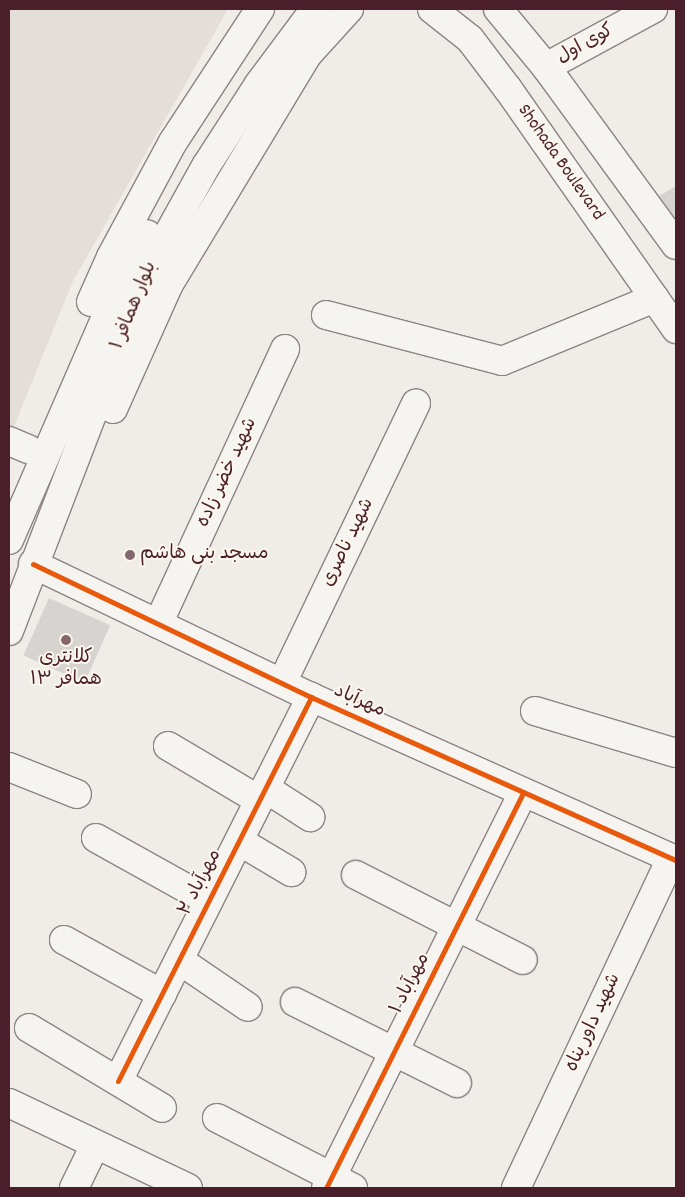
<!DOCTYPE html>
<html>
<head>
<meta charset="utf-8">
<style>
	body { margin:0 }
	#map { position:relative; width:685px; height:1197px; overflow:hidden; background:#f0ede8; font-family:Dekko,"Playpen Sans Arabic",sans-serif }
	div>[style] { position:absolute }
	.built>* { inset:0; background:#e5ddd7 }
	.building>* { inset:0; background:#d7d3d0; transform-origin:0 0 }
	.roads { filter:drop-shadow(1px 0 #8d8383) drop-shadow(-1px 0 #8d8383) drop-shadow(0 1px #8d8383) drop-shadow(0 -1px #8d8383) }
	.minor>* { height:28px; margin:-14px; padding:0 14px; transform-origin:14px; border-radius:14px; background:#f5f4f0 }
	.major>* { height:28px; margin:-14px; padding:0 14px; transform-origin:14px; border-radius:14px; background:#f5f4f0 }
	.cycleway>* { height:5px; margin:-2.5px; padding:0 2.5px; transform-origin:2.5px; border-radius:2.5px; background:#e8590c }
	.dots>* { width:14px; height:14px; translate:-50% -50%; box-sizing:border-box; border:2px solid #fbf7ec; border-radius:50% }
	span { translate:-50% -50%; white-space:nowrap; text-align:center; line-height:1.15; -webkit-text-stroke:4px #fbf7ec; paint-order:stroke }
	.street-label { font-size:19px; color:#4a1f2b }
	.poi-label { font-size:19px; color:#4a1f2b }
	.left { translate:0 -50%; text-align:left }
	.frame { position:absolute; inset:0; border:10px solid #4a1f2b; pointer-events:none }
</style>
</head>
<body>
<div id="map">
	<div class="built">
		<i style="clip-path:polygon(9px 9px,228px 9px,73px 281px,13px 429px,9px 428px)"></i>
	</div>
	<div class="building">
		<i style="clip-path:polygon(676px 186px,676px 219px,659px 196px)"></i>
		<i style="left:49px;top:598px;width:67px;height:63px;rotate:24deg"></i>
	</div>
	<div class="roads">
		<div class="minor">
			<i style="left:546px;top:67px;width:122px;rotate:-28.5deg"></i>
			<i style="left:326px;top:315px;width:182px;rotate:14.6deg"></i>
			<i style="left:502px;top:361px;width:165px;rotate:-22.4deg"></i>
			<i style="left:9px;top:441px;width:21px;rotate:23deg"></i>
			<i style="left:33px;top:564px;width:308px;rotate:25.6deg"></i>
			<i style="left:311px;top:697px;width:400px;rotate:24.1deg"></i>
			<i style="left:158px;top:624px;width:303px;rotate:-65.2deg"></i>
			<i style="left:282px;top:683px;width:310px;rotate:-64.4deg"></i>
			<i style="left:535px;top:711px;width:147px;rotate:16.6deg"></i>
			<i style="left:168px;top:746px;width:106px;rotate:30.7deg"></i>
			<i style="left:9px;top:767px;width:73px;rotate:21.7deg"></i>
			<i style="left:265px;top:788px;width:54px;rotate:32.8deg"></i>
			<i style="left:96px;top:838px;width:129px;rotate:29.1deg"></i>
			<i style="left:239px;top:841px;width:61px;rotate:30.8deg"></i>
			<i style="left:356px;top:875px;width:187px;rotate:27deg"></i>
			<i style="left:64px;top:940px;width:112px;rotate:28.9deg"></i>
			<i style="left:179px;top:960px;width:83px;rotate:34.3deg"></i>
			<i style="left:295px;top:1002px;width:181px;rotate:26.6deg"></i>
			<i style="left:29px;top:1028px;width:155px;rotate:31deg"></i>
			<i style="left:118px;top:1081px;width:430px;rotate:-63.3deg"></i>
			<i style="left:9px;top:1103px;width:198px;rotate:25.4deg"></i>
			<i style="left:217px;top:1118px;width:153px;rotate:27.2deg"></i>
			<i style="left:74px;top:1188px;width:48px;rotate:-64deg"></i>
			<i style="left:326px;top:1188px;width:441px;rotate:-63.5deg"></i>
			<i style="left:516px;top:1188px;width:365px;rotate:-64.8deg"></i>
		</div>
		<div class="major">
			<i style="left:432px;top:9px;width:48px;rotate:38.3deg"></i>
			<i style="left:470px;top:39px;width:63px;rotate:52.8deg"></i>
			<i style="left:508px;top:89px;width:293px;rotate:55deg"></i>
			<i style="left:498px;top:9px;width:75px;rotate:50.4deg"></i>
			<i style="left:546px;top:67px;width:220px;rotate:53.9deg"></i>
			<i style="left:91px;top:302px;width:49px;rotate:-66deg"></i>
			<i style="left:111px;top:257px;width:131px;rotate:-61.7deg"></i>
			<i style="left:173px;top:142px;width:159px;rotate:-56.8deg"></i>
			<i style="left:113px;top:409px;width:137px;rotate:-65.9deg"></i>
			<i style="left:169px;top:284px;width:269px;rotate:-58.9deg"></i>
			<i style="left:308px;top:54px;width:61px;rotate:-47.7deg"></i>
			<i style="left:9px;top:540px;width:296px;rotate:-66.5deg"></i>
			<i style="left:127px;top:269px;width:40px;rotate:-60.3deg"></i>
			<i style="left:9px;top:631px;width:380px;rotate:-69deg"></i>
			<i style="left:145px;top:276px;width:126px;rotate:-61deg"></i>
			<i style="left:206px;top:166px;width:98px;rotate:-57.1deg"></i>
			<i style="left:259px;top:84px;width:94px;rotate:-53.3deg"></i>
		</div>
	</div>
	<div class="cycleway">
		<i style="left:33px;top:564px;width:308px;rotate:25.6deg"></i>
		<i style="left:311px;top:697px;width:400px;rotate:24.1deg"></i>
		<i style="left:118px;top:1081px;width:430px;rotate:-63.3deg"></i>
		<i style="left:326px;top:1188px;width:441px;rotate:-63.5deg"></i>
	</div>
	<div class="dots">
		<i style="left:130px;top:555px;background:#84676d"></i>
		<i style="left:66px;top:640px;background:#84676d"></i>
	</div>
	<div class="street-label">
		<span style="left:586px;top:45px;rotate:-29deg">کوی اول</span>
		<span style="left:560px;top:163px;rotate:55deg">Shohada Boulevard</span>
		<span style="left:135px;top:306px;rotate:-68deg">بلوار همافر ۱</span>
		<span style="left:228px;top:473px;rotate:-65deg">شهید خضر زاده</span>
		<span style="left:349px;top:543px;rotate:-64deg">شهید ناصری</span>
		<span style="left:359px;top:702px;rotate:24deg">مهرآباد</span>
		<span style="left:201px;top:883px;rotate:-63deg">مهرآباد ۲</span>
		<span style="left:411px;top:984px;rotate:-63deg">مهرآباد ۱</span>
		<span style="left:594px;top:1023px;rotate:-65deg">شهید داور پناه</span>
	</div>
	<div class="poi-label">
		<span class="left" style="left:140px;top:555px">مسجد بنی هاشم</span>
		<span style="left:66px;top:670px">کلانتری<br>۱۳ همافر</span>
	</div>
	<div class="frame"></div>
</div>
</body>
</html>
